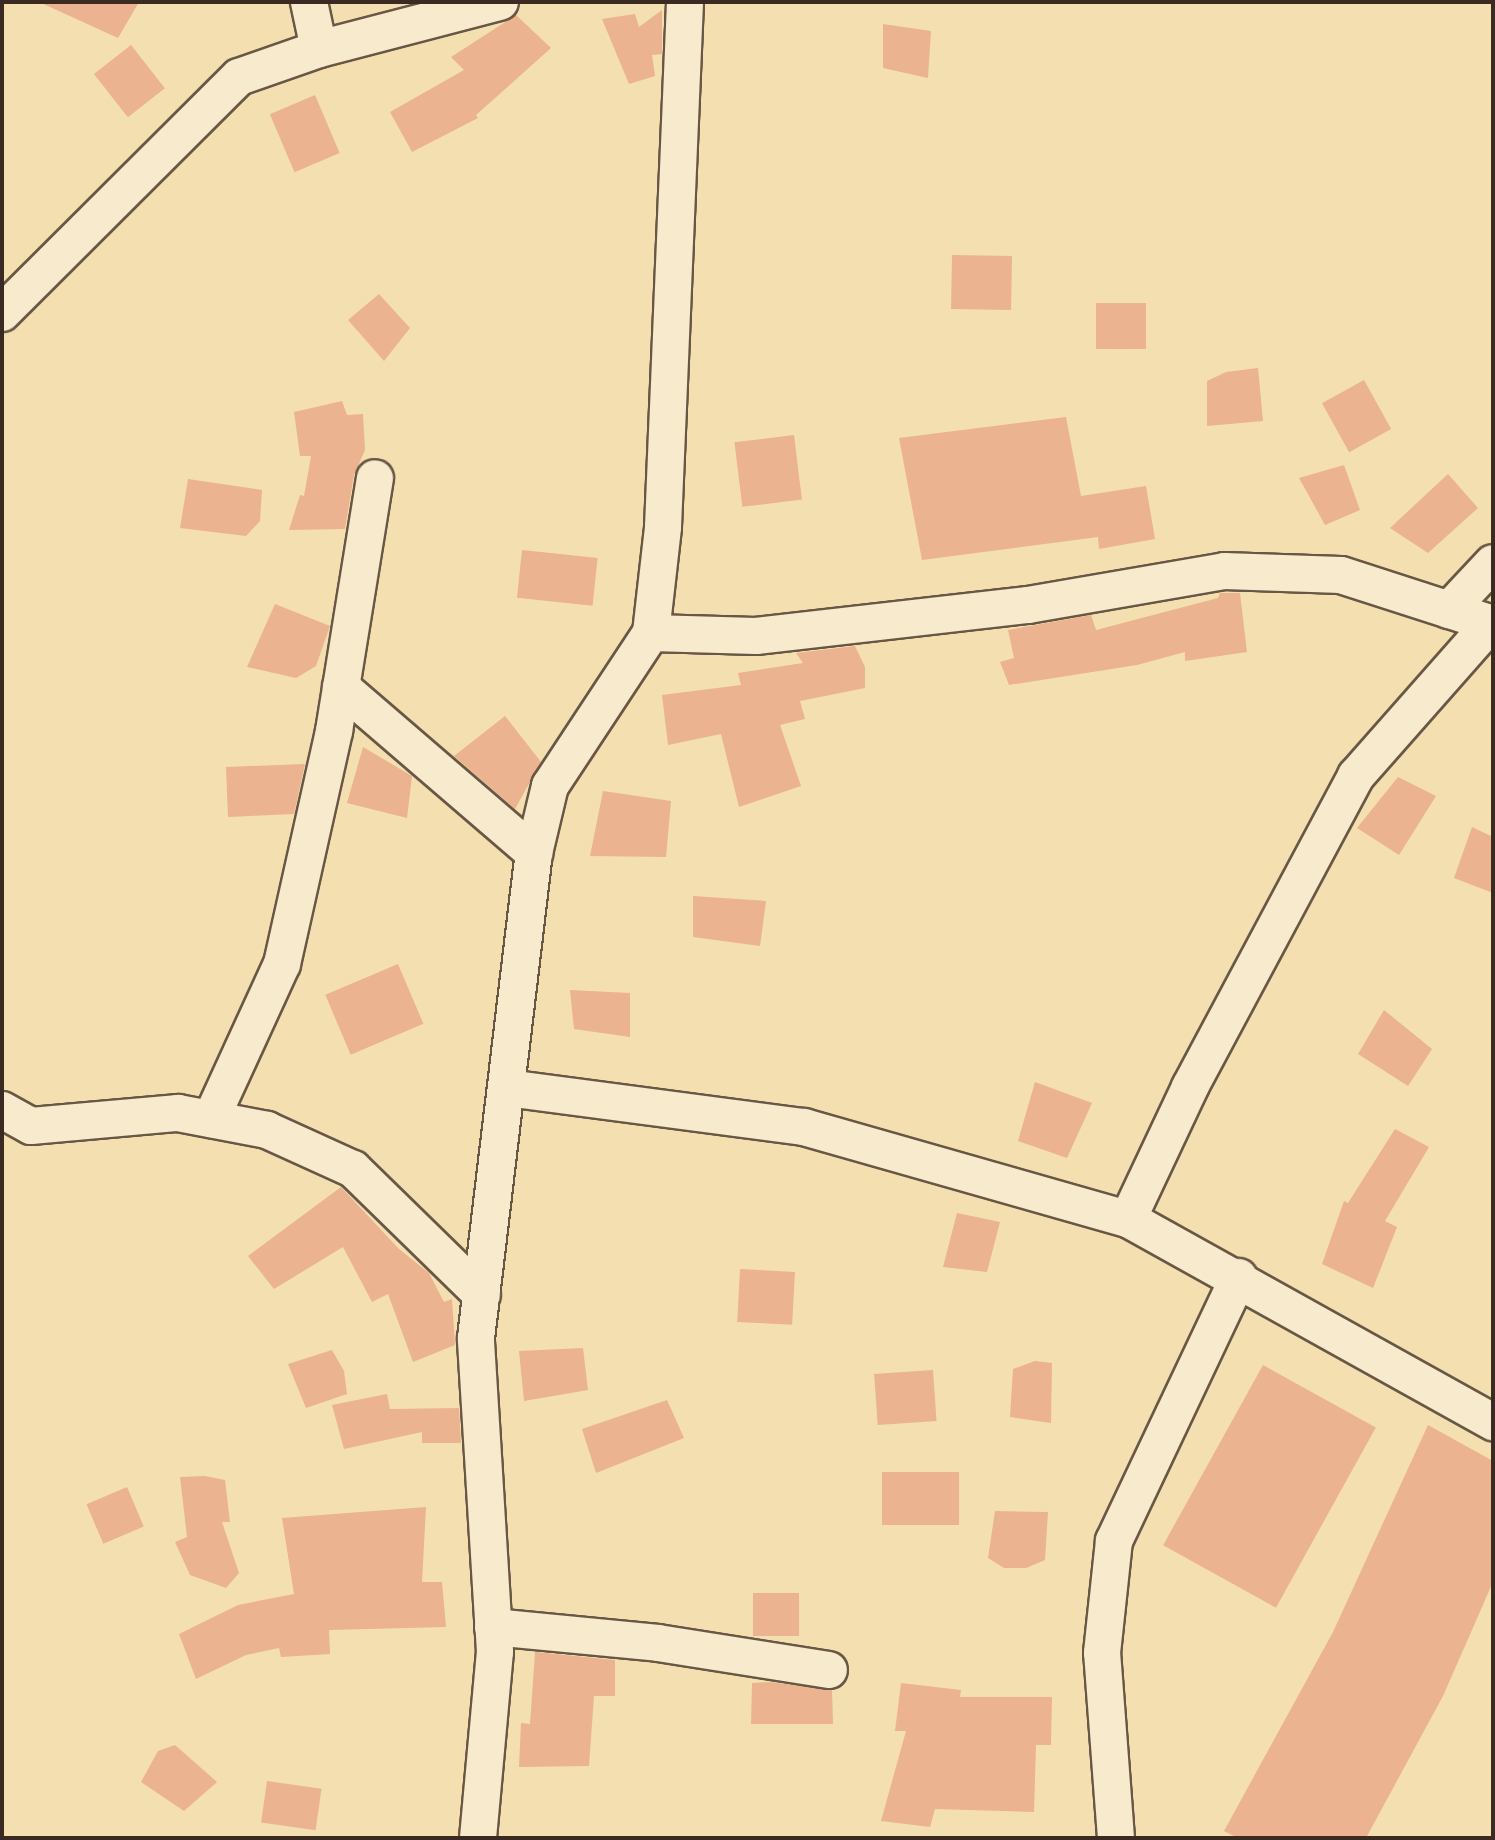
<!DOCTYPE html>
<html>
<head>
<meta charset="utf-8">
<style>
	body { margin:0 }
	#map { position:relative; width:1495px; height:1840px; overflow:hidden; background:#f4dfb0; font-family:"IM FELL French Canon",serif }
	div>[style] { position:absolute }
	.building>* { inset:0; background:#ebb38f; transform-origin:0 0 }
	.roads { filter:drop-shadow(2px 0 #695745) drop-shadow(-2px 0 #695745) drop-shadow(0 2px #695745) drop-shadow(0 -2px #695745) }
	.minor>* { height:36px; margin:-18px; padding:0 18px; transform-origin:18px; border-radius:18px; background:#f8eacc }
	span { translate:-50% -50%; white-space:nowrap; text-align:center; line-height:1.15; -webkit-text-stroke:8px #f8eacc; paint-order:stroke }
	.frame { position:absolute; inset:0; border:4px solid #3b2a21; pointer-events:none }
</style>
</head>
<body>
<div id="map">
	<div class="building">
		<i style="clip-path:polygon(39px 2px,139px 2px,118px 38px)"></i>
		<i style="clip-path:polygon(662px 10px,662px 54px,652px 55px,655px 76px,629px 84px,602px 19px,635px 14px,639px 27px)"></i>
		<i style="clip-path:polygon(516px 15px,551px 48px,476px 115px,478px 118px,412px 152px,390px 112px,464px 70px,451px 57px)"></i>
		<i style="clip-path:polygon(883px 24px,931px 31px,928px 78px,883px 68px)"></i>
		<i style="left:131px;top:45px;width:55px;height:47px;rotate:52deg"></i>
		<i style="left:315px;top:95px;width:63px;height:49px;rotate:67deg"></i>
		<i style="left:952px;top:255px;width:60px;height:54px;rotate:1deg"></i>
		<i style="clip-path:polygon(379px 294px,410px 328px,384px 361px,348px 320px)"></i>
		<i style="left:1096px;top:303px;width:50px;height:46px"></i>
		<i style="clip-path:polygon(1258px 368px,1263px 421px,1207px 426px,1207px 381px,1226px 372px)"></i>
		<i style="left:1364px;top:380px;width:56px;height:48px;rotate:61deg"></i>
		<i style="clip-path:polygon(342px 401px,347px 415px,363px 414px,365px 450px,354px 475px,345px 529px,289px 530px,300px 495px,304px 496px,311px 456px,300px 456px,294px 412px)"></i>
		<i style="clip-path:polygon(1066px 417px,1081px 496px,1146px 486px,1155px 539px,1099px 549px,1098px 537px,922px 560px,899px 438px)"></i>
		<i style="left:794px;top:435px;width:65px;height:60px;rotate:83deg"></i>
		<i style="clip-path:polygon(1344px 465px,1360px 510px,1325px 525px,1299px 478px)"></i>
		<i style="clip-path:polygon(1448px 474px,1478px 508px,1428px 553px,1390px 528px)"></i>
		<i style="clip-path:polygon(188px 479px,262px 490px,260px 521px,246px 536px,180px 528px)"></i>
		<i style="left:522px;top:550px;width:76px;height:48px;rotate:6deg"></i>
		<i style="clip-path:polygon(1220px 593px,1240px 593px,1247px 652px,1185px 661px,1185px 652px,1137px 665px,1009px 685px,1000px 662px,1014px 658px,1008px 630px,1091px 615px,1096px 630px,1218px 598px)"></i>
		<i style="clip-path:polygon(275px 604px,330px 626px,316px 666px,296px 678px,247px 667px)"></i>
		<i style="clip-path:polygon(855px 646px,865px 667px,865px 688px,800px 701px,805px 719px,780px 725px,801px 786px,739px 807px,721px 734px,668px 745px,662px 695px,741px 685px,738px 673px,803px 663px,796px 653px)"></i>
		<i style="clip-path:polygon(505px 716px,541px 762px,515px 809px,454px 756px)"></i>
		<i style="clip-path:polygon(363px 747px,412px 776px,407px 818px,347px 803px)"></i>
		<i style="clip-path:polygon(305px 764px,294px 814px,228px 817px,226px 767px)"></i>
		<i style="clip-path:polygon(1398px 777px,1436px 796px,1399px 855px,1357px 828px)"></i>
		<i style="clip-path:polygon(603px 791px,671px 801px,666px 857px,590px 856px)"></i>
		<i style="clip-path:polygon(1472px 827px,1493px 837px,1493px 893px,1454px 878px)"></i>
		<i style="clip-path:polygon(693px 896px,766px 901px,760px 946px,693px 937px)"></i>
		<i style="left:398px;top:964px;width:65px;height:79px;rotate:67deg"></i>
		<i style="clip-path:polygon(570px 990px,630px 993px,630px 1037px,574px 1029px)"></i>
		<i style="clip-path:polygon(1384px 1010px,1432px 1049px,1408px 1086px,1358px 1054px)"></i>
		<i style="clip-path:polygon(1035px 1082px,1092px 1103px,1067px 1158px,1018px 1141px)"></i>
		<i style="clip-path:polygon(1395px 1129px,1429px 1147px,1385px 1221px,1397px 1227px,1373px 1288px,1322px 1264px,1344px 1201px,1348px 1203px)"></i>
		<i style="clip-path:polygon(341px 1187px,399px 1249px,429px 1273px,444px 1302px,452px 1299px,455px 1345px,413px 1362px,388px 1294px,372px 1302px,343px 1247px,274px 1289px,248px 1256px)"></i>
		<i style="clip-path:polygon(957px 1213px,1000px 1222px,987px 1272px,943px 1267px)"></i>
		<i style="left:740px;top:1269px;width:55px;height:53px;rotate:3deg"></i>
		<i style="clip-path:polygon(583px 1348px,588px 1390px,524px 1401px,519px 1351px)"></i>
		<i style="clip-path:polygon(332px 1350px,344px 1371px,347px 1394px,306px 1408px,288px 1364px)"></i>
		<i style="clip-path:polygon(1035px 1361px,1052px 1363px,1051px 1423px,1010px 1417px,1013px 1369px)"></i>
		<i style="left:1263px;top:1365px;width:129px;height:206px;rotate:29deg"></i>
		<i style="left:933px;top:1370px;width:51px;height:59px;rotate:86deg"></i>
		<i style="clip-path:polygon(387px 1394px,390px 1409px,459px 1408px,461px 1443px,422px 1443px,422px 1432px,344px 1449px,332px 1405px)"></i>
		<i style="clip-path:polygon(667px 1400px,684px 1438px,596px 1473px,582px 1429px)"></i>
		<i style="clip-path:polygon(1428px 1425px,1493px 1461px,1493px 1582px,1443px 1696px,1366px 1838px,1238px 1838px,1224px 1831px,1333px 1632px)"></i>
		<i style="left:882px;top:1472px;width:77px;height:53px"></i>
		<i style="clip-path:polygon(205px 1476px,225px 1480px,230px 1522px,222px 1522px,239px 1573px,226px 1588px,190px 1575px,175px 1542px,187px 1537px,180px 1477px)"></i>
		<i style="left:127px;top:1487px;width:43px;height:44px;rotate:67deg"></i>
		<i style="clip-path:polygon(426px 1507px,422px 1582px,442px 1582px,446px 1627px,329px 1630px,330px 1654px,281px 1657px,279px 1648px,246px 1655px,196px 1679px,179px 1634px,238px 1605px,294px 1594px,282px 1518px)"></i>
		<i style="clip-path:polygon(995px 1511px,1048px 1512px,1045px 1560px,1026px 1568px,1004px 1568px,988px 1558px)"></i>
		<i style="left:799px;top:1593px;width:43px;height:46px;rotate:90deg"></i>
		<i style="clip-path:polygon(535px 1652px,615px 1660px,615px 1696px,594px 1696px,589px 1766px,519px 1767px,521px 1723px,530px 1724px)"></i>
		<i style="clip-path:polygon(770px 1682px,832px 1690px,833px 1724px,751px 1724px,752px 1683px)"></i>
		<i style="clip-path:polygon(901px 1683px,961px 1690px,960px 1697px,1052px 1697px,1051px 1745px,1036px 1745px,1034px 1812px,935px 1809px,930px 1827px,881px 1821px,906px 1731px,895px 1731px)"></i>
		<i style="clip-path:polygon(175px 1745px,217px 1782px,184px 1811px,141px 1782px,158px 1751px)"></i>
		<i style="left:267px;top:1781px;width:55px;height:42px;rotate:8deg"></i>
	</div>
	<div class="roads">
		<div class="minor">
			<i style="left:309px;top:2px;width:48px;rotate:78deg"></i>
			<i style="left:2px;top:313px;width:334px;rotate:-44.9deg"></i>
			<i style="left:239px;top:77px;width:85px;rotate:-19.3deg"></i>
			<i style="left:319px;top:49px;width:187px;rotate:-14.6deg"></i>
			<i style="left:1449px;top:610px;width:64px;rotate:-46.9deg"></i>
			<i style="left:651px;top:633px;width:105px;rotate:1.6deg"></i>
			<i style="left:756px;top:636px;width:274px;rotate:-6.5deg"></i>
			<i style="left:1028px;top:605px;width:199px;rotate:-9.8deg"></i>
			<i style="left:1224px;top:571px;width:117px;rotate:2deg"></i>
			<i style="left:1341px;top:575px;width:160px;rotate:17.9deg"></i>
			<i style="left:341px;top:687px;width:255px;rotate:40.7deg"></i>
			<i style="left:507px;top:1088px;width:300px;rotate:7.5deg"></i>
			<i style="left:804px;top:1127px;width:337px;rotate:15.9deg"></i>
			<i style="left:1128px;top:1219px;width:418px;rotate:29.1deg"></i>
			<i style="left:2px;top:1110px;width:33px;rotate:29deg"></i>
			<i style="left:31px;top:1126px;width:148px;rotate:-5.1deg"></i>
			<i style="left:178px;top:1113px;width:91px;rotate:10.8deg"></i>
			<i style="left:267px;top:1130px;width:94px;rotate:24.4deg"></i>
			<i style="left:353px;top:1169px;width:180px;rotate:44.3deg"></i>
			<i style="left:211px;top:1119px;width:170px;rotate:-65.4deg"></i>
			<i style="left:282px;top:964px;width:239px;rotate:-77.4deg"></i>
			<i style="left:334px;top:731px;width:256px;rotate:-80.8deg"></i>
			<i style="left:1128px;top:1219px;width:146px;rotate:-64.8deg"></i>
			<i style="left:1190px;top:1087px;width:353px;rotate:-61.9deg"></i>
			<i style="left:1356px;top:776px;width:204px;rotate:-48.6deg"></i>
			<i style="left:493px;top:1627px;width:166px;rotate:5.5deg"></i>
			<i style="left:658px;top:1643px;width:173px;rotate:9deg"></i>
			<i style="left:478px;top:1838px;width:187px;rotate:-84.8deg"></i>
			<i style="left:495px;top:1652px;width:315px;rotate:-93.5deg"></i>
			<i style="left:476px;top:1338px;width:488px;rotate:-83.2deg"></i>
			<i style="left:534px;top:853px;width:69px;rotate:-76.6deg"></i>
			<i style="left:550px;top:786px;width:183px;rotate:-56.6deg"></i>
			<i style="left:651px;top:633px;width:107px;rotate:-83.5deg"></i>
			<i style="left:663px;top:527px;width:525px;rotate:-87.6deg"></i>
			<i style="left:1116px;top:1838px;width:186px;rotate:-94.3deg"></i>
			<i style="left:1102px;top:1653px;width:113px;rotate:-83.9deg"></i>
			<i style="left:1114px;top:1541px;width:292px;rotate:-64.7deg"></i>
		</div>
	</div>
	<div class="frame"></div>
</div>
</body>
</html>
